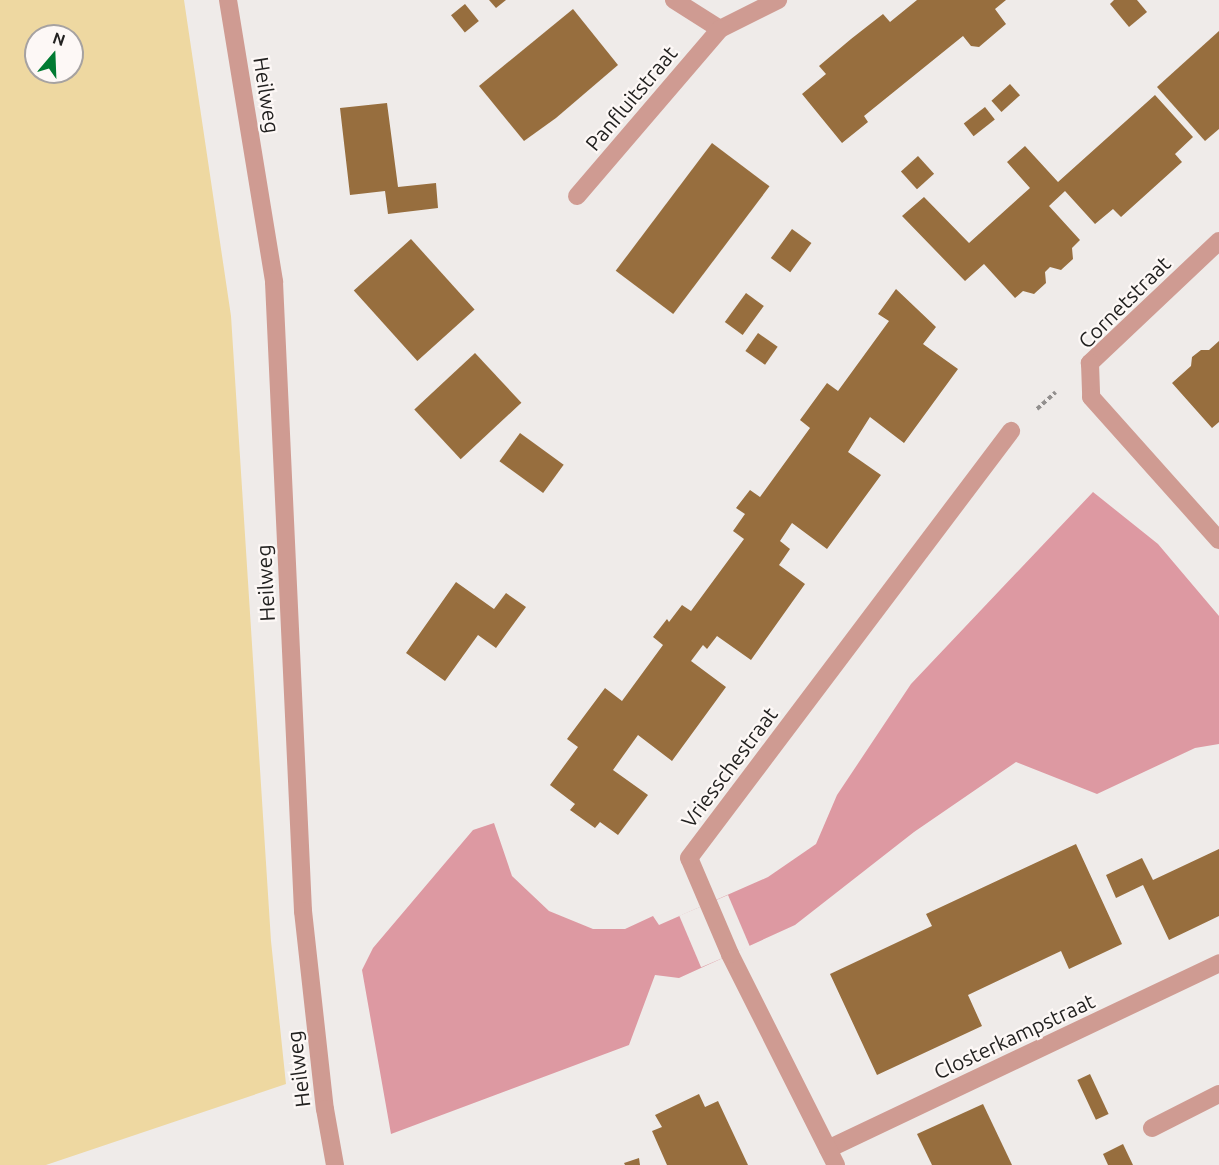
<!DOCTYPE html>
<html>
<head>
<meta charset="utf-8">
<style>
	body { margin:0 }
	#map { position:relative; width:1219px; height:1165px; overflow:hidden; background:#efebe9; font-family:Ubuntu,sans-serif }
	div>[style] { position:absolute }
	.green>* { inset:0; background:#eed8a1 }
	.water>* { inset:0; background:#dd99a2 }
	.pier>* { inset:0; background:#efebe9; transform-origin:0 0 }
	.building>* { inset:0; background:#976e3e; transform-origin:0 0 }
	.path>* { height:4px; margin-top:-2px; transform-origin:0; background:repeating-linear-gradient(90deg,#928f8e 0 4.5px,transparent 0 7.5px) }
	.minor>* { height:18px; margin:-9px; padding:0 9px; transform-origin:9px; border-radius:9px; background:#cf9b92 }
	span { translate:-50% -50%; white-space:nowrap; text-align:center; line-height:1.15; -webkit-text-stroke:4.5px #fdf8f6; paint-order:stroke }
	.street-label { font-size:21px; color:#232221 }
	.north { position:absolute; left:24px; top:24px; width:60px; height:60px; box-sizing:border-box; background:#fdf8f6; border:2px solid #a6a2a1; border-radius:50%; rotate:19deg; font-size:16px; font-weight:700; line-height:24px; text-align:center; color:#232221 }
	.north::after { content:''; display:block; margin:auto; width:21px; height:27px; background:#017b32; clip-path:polygon(50% 0,100% 100%,50% 72%,0 100%) }
</style>
</head>
<body>
<div id="map">
	<div class="green">
		<i style="clip-path:polygon(evenodd,0 0,184px 0,231px 316px,271px 941px,286px 1084px,46px 1165px,0 1165px,0 0,36px 36px,72px 36px,72px 72px,36px 72px,36px 36px)"></i>
	</div>
	<div class="water">
		<i style="clip-path:polygon(1093px 492px,1158px 544px,1219px 616px,1219px 744px,1195px 748px,1097px 794px,1016px 762px,914px 832px,795px 925px,679px 978px,655px 975px,629px 1045px,391px 1134px,362px 970px,373px 948px,473px 830px,494px 823px,512px 876px,549px 911px,593px 929px,625px 929px,653px 916px,659px 925px,768px 877px,816px 844px,837px 795px,911px 684px)"></i>
	</div>
	<div class="pier">
		<i style="left:728px;top:895px;width:56px;height:53px;rotate:67deg"></i>
	</div>
	<div class="building">
		<i style="clip-path:polygon(489px 0,506px 0,496px 8px)"></i>
		<i style="clip-path:polygon(917px 0,1006px 0,995px 9px,1006px 24px,979px 47px,971px 46px,963px 36px,864px 116px,868px 122px,842px 143px,802px 94px,826px 74px,819px 66px,851px 39px,883px 14px,890px 22px)"></i>
		<i style="clip-path:polygon(1114px 0,1137px 0,1147px 12px,1129px 27px,1110px 4px)"></i>
		<i style="left:465px;top:4px;width:22px;height:18px;rotate:51deg"></i>
		<i style="clip-path:polygon(573px 9px,618px 65px,556px 118px,524px 141px,479px 86px)"></i>
		<i style="clip-path:polygon(1219px 31px,1219px 129px,1205px 141px,1157px 87px)"></i>
		<i style="left:1010px;top:84px;width:15px;height:25px;rotate:48deg"></i>
		<i style="clip-path:polygon(1155px 95px,1193px 137px,1175px 154px,1182px 162px,1121px 217px,1113px 209px,1095px 224px,1065px 191px,1049px 206px,1080px 240px,1072px 248px,1073px 259px,1061px 270px,1050px 267px,1045px 272px,1046px 283px,1034px 294px,1023px 291px,1015px 298px,984px 264px,965px 281px,902px 216px,924px 197px,969px 243px,1030px 188px,1007px 162px,1025px 146px,1058px 182px)"></i>
		<i style="clip-path:polygon(387px 103px,398px 187px,436px 183px,438px 208px,388px 214px,385px 191px,350px 195px,340px 108px)"></i>
		<i style="left:985px;top:107px;width:16px;height:27px;rotate:52deg"></i>
		<i style="left:712px;top:143px;width:72px;height:160px;rotate:37deg"></i>
		<i style="left:918px;top:156px;width:24px;height:23px;rotate:48deg"></i>
		<i style="left:792px;top:229px;width:24px;height:36px;rotate:36deg"></i>
		<i style="left:411px;top:239px;width:95px;height:77px;rotate:48deg"></i>
		<i style="clip-path:polygon(896px 289px,936px 327px,923px 344px,958px 369px,904px 443px,870px 417px,848px 452px,881px 475px,827px 549px,792px 523px,780px 541px,790px 549px,779px 565px,805px 584px,751px 660px,717px 636px,707px 649px,703px 645px,691px 661px,726px 687px,672px 761px,638px 735px,613px 770px,648px 795px,618px 835px,600px 822px,595px 828px,570px 810px,575px 804px,550px 785px,578px 747px,567px 739px,605px 688px,622px 701px,663px 645px,653px 637px,667px 619px,669px 622px,682px 605px,691px 611px,744px 539px,733px 531px,745px 514px,736px 508px,750px 490px,760px 497px,810px 428px,800px 420px,827px 383px,838px 391px,889px 321px,878px 314px)"></i>
		<i style="left:746px;top:293px;width:22px;height:36px;rotate:36deg"></i>
		<i style="left:758px;top:333px;width:24px;height:22px;rotate:35deg"></i>
		<i style="clip-path:polygon(1219px 341px,1219px 422px,1212px 428px,1172px 383px,1191px 366px,1192px 357px,1201px 350px,1209px 350px)"></i>
		<i style="left:475px;top:353px;width:68px;height:83px;rotate:47deg"></i>
		<i style="left:520px;top:433px;width:54px;height:35px;rotate:36deg"></i>
		<i style="clip-path:polygon(456px 582px,494px 609px,506px 593px,526px 607px,496px 648px,478px 635px,445px 681px,406px 653px)"></i>
		<i style="clip-path:polygon(1076px 844px,1122px 944px,1069px 969px,1061px 951px,968px 995px,982px 1026px,877px 1075px,830px 974px,932px 926px,926px 914px)"></i>
		<i style="clip-path:polygon(1219px 849px,1219px 916px,1169px 940px,1143px 885px,1116px 898px,1106px 875px,1142px 858px,1153px 880px)"></i>
		<i style="left:1090px;top:1074px;width:44px;height:14px;rotate:65deg"></i>
		<i style="clip-path:polygon(699px 1094px,705px 1107px,718px 1101px,748px 1165px,667px 1165px,652px 1131px,662px 1127px,655px 1115px)"></i>
		<i style="clip-path:polygon(983px 1104px,1012px 1165px,932px 1165px,917px 1134px)"></i>
		<i style="clip-path:polygon(1123px 1144px,1133px 1165px,1108px 1165px,1103px 1154px)"></i>
		<i style="clip-path:polygon(639px 1158px,640px 1165px,625px 1165px,624px 1163px)"></i>
	</div>
	<div class="path">
		<i style="left:1037px;top:409px;width:25px;rotate:-42deg"></i>
	</div>
	<div class="minor">
		<i style="left:228px;top:0;width:286px;rotate:80.7deg"></i>
		<i style="left:274px;top:282px;width:630px;rotate:87.36deg"></i>
		<i style="left:303px;top:911px;width:199px;rotate:83.7deg"></i>
		<i style="left:325px;top:1109px;width:57px;rotate:79.9deg"></i>
		<i style="left:674px;top:0;width:54px;rotate:32.2deg"></i>
		<i style="left:720px;top:29px;width:65px;rotate:-26.6deg"></i>
		<i style="left:577px;top:196px;width:220px;rotate:-49.4deg"></i>
		<i style="left:1219px;top:241px;width:178px;rotate:136.6deg"></i>
		<i style="left:1090px;top:363px;width:34px;rotate:88deg"></i>
		<i style="left:1091px;top:397px;width:192px;rotate:48.2deg"></i>
		<i style="left:1152px;top:1128px;width:75px;rotate:-26.9deg"></i>
		<i style="left:828px;top:1149px;width:433px;rotate:-25.4deg"></i>
		<i style="left:836px;top:1165px;width:236px;rotate:-116.7deg"></i>
		<i style="left:730px;top:954px;width:104px;rotate:-113.1deg"></i>
		<i style="left:689px;top:858px;width:535px;rotate:-52.98deg"></i>
	</div>
	<div class="street-label">
		<span style="left:267px;top:95px;rotate:81deg">Heilweg</span>
		<span style="left:631px;top:98px;rotate:-50deg">Panfluitstraat</span>
		<span style="left:1124px;top:302px;rotate:-45deg">Cornetstraat</span>
		<span style="left:265px;top:583px;rotate:-93deg">Heilweg</span>
		<span style="left:729px;top:767px;rotate:-53deg">Vriesschestraat</span>
		<span style="left:1014px;top:1036px;rotate:-25deg">Closterkampstraat</span>
		<span style="left:298px;top:1069px;rotate:-97deg">Heilweg</span>
	</div>
	<div class="north">N</div>
</div>
</body>
</html>
